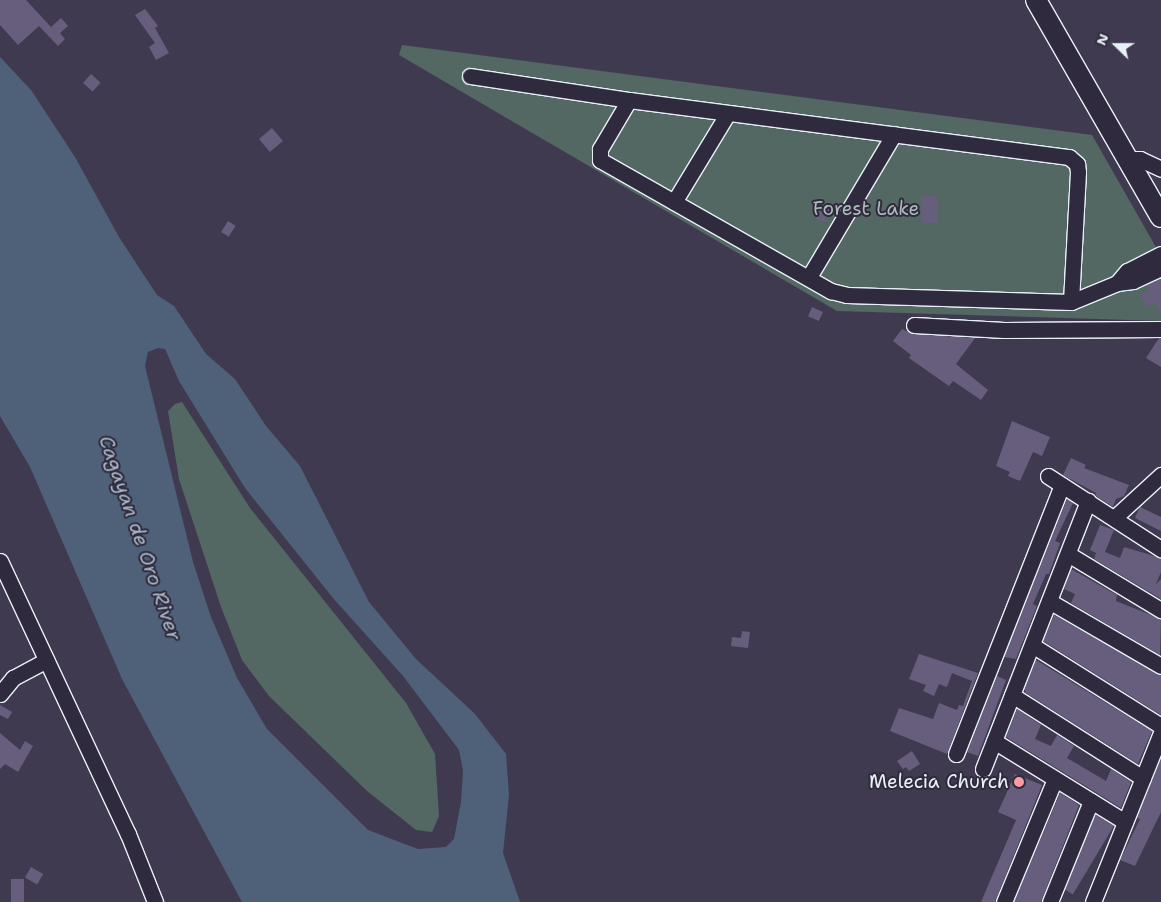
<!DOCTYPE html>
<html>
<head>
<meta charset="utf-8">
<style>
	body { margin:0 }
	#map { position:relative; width:1161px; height:902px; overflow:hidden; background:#403a50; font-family:"Shantell Sans",sans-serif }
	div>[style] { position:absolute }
	.green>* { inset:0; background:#536862 }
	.water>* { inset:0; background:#4e6179 }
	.building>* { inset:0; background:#665e7c; transform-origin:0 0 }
	.roads { filter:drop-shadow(1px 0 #e8f1f8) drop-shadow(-1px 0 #e8f1f8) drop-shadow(0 1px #e8f1f8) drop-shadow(0 -1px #e8f1f8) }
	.minor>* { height:15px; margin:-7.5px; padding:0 7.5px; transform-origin:7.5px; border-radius:7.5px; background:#2f2a3d }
	.major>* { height:20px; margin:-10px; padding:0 10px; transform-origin:10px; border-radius:10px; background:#2f2a3d }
	.dots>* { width:14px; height:14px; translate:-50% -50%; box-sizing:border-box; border:2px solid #2f2a3d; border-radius:50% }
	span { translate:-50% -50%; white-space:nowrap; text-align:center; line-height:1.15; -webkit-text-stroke:4px #2f2a3d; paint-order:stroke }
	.park-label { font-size:19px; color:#acbabc }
	.poi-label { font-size:19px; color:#e8f1f8 }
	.right { translate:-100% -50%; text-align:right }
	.water-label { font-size:20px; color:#aab7c5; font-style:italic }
	.north { position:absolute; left:1091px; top:20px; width:50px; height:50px; -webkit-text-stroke:4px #2f2a3d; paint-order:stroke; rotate:292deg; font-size:14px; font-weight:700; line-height:20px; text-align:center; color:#e8f1f8 }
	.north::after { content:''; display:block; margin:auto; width:18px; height:22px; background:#e8f1f8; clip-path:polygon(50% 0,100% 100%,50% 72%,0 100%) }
</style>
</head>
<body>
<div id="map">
	<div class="green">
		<i style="clip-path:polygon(402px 45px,1092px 135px,1161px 256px,1161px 321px,837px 311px,399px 55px)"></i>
		<i style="clip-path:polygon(182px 402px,250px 508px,406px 703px,435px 754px,439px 816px,432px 832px,416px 830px,367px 791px,269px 696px,242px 660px,221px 607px,179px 479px,168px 411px,175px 404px)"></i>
	</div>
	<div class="water">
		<i style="clip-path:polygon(evenodd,0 57px,31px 90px,75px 157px,119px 237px,157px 295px,174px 306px,206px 354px,235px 379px,266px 426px,300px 466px,369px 602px,416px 659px,475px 714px,506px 754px,509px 795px,503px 853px,520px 902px,242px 902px,122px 679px,30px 467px,0 416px,0 57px,158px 348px,165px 349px,179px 381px,245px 488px,333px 598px,403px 676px,459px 750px,463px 770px,461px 802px,454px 839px,446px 847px,418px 849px,368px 830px,267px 729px,237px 678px,211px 617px,193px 562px,145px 366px,148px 352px,158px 348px)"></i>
	</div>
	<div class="building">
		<i style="clip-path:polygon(0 0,26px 0,51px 27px,61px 18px,68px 26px,60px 33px,65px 39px,58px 46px,39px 26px,18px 45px,0 25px)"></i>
		<i style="clip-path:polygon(145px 9px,158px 26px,155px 28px,169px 53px,156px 60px,149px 47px,155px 43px,135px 15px)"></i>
		<i style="left:91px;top:74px;width:13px;height:12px;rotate:42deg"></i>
		<i style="left:272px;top:128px;width:17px;height:17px;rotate:50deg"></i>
		<i style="left:921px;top:196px;width:16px;height:27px"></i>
		<i style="left:821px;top:207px;width:9px;height:13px;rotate:18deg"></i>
		<i style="left:228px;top:221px;width:9px;height:13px;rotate:32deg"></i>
		<i style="clip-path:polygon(1161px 278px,1161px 313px,1155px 303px,1147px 307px,1140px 294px,1149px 289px,1147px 285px)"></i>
		<i style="left:812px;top:307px;width:12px;height:10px;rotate:24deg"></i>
		<i style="clip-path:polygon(902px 329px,913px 334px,975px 338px,956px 364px,988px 390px,981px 400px,953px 381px,949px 386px,909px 358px,911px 355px,893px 341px)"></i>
		<i style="clip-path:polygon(1159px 338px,1161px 338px,1161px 367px,1146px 358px)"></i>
		<i style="clip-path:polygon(1012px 421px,1050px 437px,1042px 456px,1033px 452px,1020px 481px,1008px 476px,1010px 472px,996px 466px)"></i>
		<i style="clip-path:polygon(1071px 458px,1086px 465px,1084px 468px,1129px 485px,1124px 496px,1116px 499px,1113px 507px,1096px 496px,1096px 493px,1063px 475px)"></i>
		<i style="clip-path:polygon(1067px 499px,1073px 503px,1055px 541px,1060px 543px,1049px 574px,1046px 574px,1033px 604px,1037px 606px,1016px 659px,1004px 657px)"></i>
		<i style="clip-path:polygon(1140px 507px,1161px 517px,1161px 531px,1135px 518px)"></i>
		<i style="clip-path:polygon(1100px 525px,1114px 530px,1105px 552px,1120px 558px,1124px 547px,1161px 558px,1161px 572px,1156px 584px,1161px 579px,1161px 599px,1094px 559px,1096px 553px,1090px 550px)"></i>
		<i style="clip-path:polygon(1071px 569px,1117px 595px,1116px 601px,1161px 619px,1160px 655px,1071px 603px,1075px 594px,1064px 589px)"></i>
		<i style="clip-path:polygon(1054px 615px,1161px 675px,1161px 715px,1043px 641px)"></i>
		<i style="clip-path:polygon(742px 631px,750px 632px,748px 648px,731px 646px,732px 637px,741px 638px)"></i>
		<i style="clip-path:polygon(919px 654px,978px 673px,947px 754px,890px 731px,899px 708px,933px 719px,939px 703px,957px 710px,959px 705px,963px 706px,972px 681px,952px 673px,947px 687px,939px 684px,934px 696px,923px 691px,926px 685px,909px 679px)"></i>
		<i style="clip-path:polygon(1036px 660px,1152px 731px,1138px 764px,1026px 693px,1024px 689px)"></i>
		<i style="clip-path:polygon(997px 676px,1006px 680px,978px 756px,967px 752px)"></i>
		<i style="clip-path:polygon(0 705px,12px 712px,8px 719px,0 715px)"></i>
		<i style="clip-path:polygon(1017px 709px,1041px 725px,1035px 739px,1051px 746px,1057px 735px,1074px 746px,1067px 758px,1106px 781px,1111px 769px,1131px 782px,1121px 808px,1006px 737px)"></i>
		<i style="clip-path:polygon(0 733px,20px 750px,25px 741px,33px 746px,18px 772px,5px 764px,0 769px)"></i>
		<i style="clip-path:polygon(912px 751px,920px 764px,909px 771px,906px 767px,903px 769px,897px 761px)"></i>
		<i style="clip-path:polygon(1161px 758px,1161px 812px,1135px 866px,1120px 860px,1140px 819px,1137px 818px)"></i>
		<i style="clip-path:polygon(1015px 774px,1042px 785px,995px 902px,981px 902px,1016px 820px,998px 812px)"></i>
		<i style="clip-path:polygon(1060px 793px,1079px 805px,1041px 902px,1014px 902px)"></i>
		<i style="left:1096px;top:815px;width:21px;height:80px;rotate:31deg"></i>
		<i style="left:31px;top:867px;width:14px;height:12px;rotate:30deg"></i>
		<i style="left:11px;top:879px;width:13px;height:23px"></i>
	</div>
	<div class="roads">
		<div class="minor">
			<i style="left:470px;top:76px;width:161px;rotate:8.6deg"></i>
			<i style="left:629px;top:100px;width:444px;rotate:7.4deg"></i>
			<i style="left:1069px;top:157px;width:11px;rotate:41deg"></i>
			<i style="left:1077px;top:164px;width:8px;rotate:83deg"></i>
			<i style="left:1078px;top:172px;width:130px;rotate:93.1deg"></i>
			<i style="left:629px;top:100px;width:57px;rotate:120.6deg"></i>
			<i style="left:600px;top:149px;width:11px;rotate:90deg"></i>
			<i style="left:600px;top:160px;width:266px;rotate:29.6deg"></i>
			<i style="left:831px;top:291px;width:16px;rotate:14deg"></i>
			<i style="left:847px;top:295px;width:224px;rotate:1.8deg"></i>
			<i style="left:1071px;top:302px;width:50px;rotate:-22.4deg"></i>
			<i style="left:1131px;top:165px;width:6px;rotate:-72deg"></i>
			<i style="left:1133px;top:159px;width:7px"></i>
			<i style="left:1140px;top:159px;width:23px;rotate:25deg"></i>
			<i style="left:674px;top:202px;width:104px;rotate:-58.8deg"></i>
			<i style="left:1161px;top:254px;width:38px;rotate:153deg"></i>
			<i style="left:1127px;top:271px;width:16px;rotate:130deg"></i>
			<i style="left:1117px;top:283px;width:16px;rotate:-7deg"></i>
			<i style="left:1133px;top:281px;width:31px;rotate:-25deg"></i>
			<i style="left:809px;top:277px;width:166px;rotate:-59.3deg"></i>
			<i style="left:914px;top:325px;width:90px;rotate:3.2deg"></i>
			<i style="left:1004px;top:330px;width:157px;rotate:-0.4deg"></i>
			<i style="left:1048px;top:476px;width:135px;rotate:32.9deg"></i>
			<i style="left:1114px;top:518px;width:64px;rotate:-42.5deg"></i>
			<i style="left:1068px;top:554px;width:109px;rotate:31.1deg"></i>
			<i style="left:0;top:561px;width:302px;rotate:64.9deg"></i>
			<i style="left:128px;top:834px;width:73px;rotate:68.3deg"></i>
			<i style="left:1049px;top:601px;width:129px;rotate:30.1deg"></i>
			<i style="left:1032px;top:645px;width:152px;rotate:32.1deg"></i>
			<i style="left:0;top:694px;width:21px;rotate:-51deg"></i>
			<i style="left:13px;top:678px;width:38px;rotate:-28deg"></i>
			<i style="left:1012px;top:695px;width:155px;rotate:32.4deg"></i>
			<i style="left:994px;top:741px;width:154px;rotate:31.7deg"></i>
			<i style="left:956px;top:754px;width:289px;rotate:-68.5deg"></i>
			<i style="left:983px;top:769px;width:288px;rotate:-68.6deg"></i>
			<i style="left:1004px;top:902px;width:133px;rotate:-67.5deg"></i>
			<i style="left:1050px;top:902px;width:109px;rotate:-67.9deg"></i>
			<i style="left:1093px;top:902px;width:182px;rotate:-68.1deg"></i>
		</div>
		<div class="major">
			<i style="left:1036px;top:0;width:250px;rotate:60.1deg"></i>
		</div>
	</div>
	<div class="dots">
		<i style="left:1019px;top:782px;background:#ff9aa2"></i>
	</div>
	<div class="park-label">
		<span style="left:866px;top:209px">Forest Lake</span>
	</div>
	<div class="poi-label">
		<span class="right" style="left:1009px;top:782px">Melecia Church</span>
	</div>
	<div class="water-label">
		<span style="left:140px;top:538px;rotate:71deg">Cagayan de Oro River</span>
	</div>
	<div class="north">N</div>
</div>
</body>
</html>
